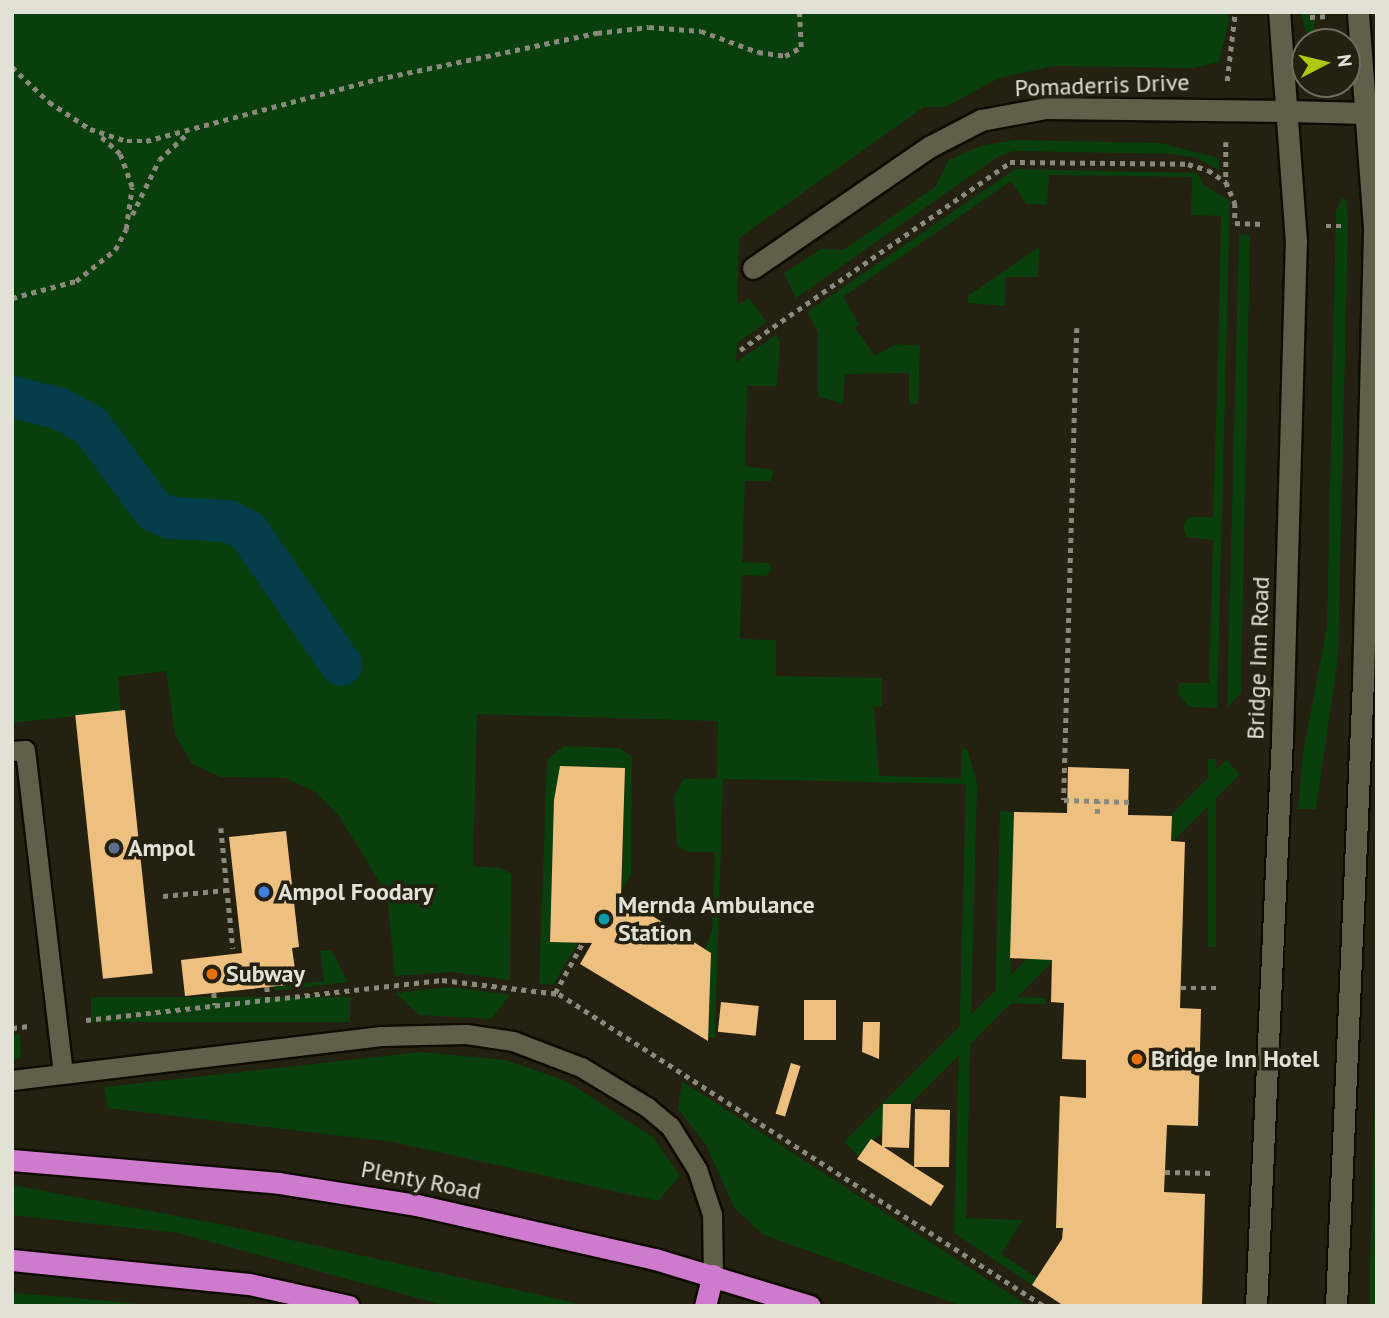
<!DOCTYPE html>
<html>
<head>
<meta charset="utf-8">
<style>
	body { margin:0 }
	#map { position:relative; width:1389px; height:1318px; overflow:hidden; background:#242110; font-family:"PT Sans",sans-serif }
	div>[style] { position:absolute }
	.green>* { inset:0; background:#083f0d; transform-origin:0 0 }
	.canal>* { height:42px; margin:-21px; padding:0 21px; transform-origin:21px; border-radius:21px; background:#043c4a }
	.building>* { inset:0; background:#edc07f; transform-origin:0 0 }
	.path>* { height:4.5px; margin-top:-2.25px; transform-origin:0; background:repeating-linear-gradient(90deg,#8a897a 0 5px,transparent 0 10px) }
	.roads { filter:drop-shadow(2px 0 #0e0b00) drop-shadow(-2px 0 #0e0b00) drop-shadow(0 2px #0e0b00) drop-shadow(0 -2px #0e0b00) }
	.lane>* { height:19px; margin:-9.5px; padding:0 9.5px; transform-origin:9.5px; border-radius:9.5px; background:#615e4a }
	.street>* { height:21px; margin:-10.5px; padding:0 10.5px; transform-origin:10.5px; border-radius:10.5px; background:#615e4a }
	.secondary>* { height:21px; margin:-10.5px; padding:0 10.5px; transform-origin:10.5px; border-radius:10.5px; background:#615e4a }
	.highway>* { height:21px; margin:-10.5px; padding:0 10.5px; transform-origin:10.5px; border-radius:10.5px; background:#cf7bcd }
	.dots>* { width:19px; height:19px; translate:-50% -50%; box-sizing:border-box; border:4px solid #242110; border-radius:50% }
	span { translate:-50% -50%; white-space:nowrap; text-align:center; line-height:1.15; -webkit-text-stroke:7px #242110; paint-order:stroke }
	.street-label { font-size:24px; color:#e2e1d5 }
	.poi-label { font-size:24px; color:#e2e1d5; font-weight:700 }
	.left { translate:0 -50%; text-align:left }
	.frame { position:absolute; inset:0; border:14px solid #e2e1d5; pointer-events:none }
	.north { position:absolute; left:1291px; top:28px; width:70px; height:70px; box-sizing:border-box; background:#242110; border:2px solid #706e5f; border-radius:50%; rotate:83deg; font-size:19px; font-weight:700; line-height:28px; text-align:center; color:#e2e1d5 }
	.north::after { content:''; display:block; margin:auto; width:24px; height:32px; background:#adc60e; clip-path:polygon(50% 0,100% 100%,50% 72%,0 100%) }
</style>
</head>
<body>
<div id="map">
	<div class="green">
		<i style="clip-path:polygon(12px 12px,1226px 12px,1229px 20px,1219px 62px,1193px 68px,1055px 66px,999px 78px,945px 107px,924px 107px,739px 238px,737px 305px,749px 298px,767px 322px,737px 343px,736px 362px,776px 335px,780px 341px,777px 386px,747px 386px,745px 466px,774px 470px,771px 481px,745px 481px,742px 562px,769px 563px,772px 569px,766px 576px,742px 575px,740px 639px,776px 640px,776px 676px,882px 678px,882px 706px,874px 707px,879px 776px,961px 778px,962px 747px,968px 751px,977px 783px,966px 1218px,1023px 1220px,1001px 1254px,1037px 1278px,1032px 1285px,954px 1233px,966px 784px,723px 779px,715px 1038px,708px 1037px,711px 953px,705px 949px,712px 931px,715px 852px,688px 852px,677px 846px,674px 796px,683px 779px,717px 778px,718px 721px,477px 714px,473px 866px,501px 868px,511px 874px,510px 980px,452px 972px,395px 976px,387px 894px,339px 816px,315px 792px,286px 778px,221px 777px,192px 764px,175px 735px,166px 671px,118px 677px,121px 711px,12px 723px)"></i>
		<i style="clip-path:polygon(1301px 12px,1316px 12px,1313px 35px,1305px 31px)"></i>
		<i style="clip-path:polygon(1014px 140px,1160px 143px,1212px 156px,1219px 159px,1219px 170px,1197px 158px,1172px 154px,1015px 151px,999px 156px,796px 298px,784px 273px,821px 249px,843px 250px,935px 187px,949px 160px,980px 146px)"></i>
		<i style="clip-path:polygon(1015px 169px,1197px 173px,1204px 185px,1230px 201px,1217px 708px,1190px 707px,1178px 695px,1179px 683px,1209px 683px,1213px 540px,1186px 537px,1183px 525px,1189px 517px,1213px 517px,1218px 359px,1221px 216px,1191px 215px,1192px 177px,1049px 175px,1047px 205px,1026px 204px,1011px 181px,843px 297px,859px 324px,855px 328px,875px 356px,896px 344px,920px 346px,918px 403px,909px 405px,909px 373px,845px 374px,843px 404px,818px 396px,818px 332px,807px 312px)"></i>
		<i style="clip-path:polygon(1342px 198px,1346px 199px,1348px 219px,1338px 658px,1316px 809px,1298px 809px,1303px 754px,1327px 626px,1336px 211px)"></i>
		<i style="clip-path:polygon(1239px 234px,1250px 235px,1241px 693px,1227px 708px)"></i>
		<i style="clip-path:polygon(1039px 247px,1038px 277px,1006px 277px,1005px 306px,968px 303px,968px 296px)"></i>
		<i style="clip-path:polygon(563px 746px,620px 748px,632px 757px,631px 875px,622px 889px,625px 768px,560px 766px,554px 800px,550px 941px,578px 943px,553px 985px,539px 984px,547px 760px)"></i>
		<i style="left:1208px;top:759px;width:8px;height:188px"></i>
		<i style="left:1226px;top:760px;width:20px;height:540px;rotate:45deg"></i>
		<i style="clip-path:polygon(1000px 811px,1014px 812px,1010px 997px,1046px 998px,1045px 1004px,995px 1003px)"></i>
		<i style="clip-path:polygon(331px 950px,348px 982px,275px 991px,274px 986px,324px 981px,320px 951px)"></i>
		<i style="clip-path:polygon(451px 987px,510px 995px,491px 1019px,419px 1015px,395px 993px)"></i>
		<i style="left:350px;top:997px;width:25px;height:259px;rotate:90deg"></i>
		<i style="clip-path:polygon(1377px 1010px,1377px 1306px,1369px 1306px)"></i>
		<i style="clip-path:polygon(20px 1034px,21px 1058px,12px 1059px,12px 1035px)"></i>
		<i style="clip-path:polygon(420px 1052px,506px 1060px,566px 1081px,653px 1137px,680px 1176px,658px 1201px,393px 1142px,108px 1108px,104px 1087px)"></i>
		<i style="clip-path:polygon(682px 1081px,953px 1257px,1029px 1306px,962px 1306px,764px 1235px,735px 1209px,706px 1145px,678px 1109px)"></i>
		<i style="clip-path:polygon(12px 1185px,219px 1224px,589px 1306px,447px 1306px,178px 1233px,12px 1215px)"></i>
		<i style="clip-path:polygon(12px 1293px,66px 1297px,159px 1306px,12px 1306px)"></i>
	</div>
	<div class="canal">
		<i style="left:12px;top:397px;width:47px;rotate:13.4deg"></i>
		<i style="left:58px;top:408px;width:36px;rotate:28deg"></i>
		<i style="left:90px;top:425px;width:107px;rotate:53.3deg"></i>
		<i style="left:154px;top:511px;width:18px;rotate:22deg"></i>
		<i style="left:171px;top:518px;width:57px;rotate:3deg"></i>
		<i style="left:228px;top:521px;width:22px;rotate:27deg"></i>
		<i style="left:248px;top:531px;width:163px;rotate:55.2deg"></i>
	</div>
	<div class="building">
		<i style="left:125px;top:710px;width:265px;height:50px;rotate:84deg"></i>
		<i style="clip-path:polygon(560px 766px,625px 768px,621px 896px,711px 953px,708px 1041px,580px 964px,592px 943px,550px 942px,554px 800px)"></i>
		<i style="clip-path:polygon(1068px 767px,1129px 769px,1128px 815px,1172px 816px,1171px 841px,1185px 842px,1180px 1008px,1201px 1009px,1198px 1126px,1167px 1125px,1164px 1192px,1205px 1194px,1202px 1306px,1064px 1306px,1032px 1285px,1062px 1239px,1063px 1228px,1056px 1228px,1060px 1096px,1086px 1098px,1086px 1060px,1062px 1059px,1064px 1003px,1051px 1002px,1052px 960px,1010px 958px,1014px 812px,1067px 813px)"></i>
		<i style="clip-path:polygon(286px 831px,299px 947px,292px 948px,297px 984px,185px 996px,181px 960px,242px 953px,229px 837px)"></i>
		<i style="left:804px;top:1000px;width:32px;height:40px"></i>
		<i style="left:721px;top:1002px;width:38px;height:30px;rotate:6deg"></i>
		<i style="clip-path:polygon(863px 1022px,880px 1022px,879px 1059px,862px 1052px)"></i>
		<i style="left:791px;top:1063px;width:10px;height:53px;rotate:17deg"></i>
		<i style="clip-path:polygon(883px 1104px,911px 1104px,909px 1148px,884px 1147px,914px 1167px,915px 1109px,950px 1110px,949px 1167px,914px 1167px,944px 1186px,931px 1206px,857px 1159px,871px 1139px,882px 1146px)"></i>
	</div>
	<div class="path">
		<i style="left:1310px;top:17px;width:19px;rotate:-3deg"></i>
		<i style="left:12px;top:67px;width:51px;rotate:43.4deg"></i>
		<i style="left:49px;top:102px;width:49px;rotate:33.4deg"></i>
		<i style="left:90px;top:129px;width:39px;rotate:18deg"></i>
		<i style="left:127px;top:141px;width:19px"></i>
		<i style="left:146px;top:141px;width:240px;rotate:-15deg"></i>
		<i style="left:378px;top:79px;width:224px;rotate:-11.9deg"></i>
		<i style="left:597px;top:33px;width:52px;rotate:-6.6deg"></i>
		<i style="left:649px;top:27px;width:52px;rotate:4.4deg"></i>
		<i style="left:701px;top:31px;width:61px;rotate:20.2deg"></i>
		<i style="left:758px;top:52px;width:27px;rotate:8deg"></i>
		<i style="left:785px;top:56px;width:18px;rotate:-29deg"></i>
		<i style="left:801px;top:47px;width:35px;rotate:-93deg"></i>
		<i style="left:1227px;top:81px;width:69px;rotate:-83.4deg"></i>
		<i style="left:1226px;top:142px;width:40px;rotate:90deg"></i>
		<i style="left:1226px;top:182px;width:23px;rotate:67deg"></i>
		<i style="left:1235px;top:203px;width:20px;rotate:90deg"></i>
		<i style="left:1235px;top:223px;width:29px;rotate:2deg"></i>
		<i style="left:132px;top:215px;width:61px;rotate:-63.9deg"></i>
		<i style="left:159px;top:160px;width:37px;rotate:-43deg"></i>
		<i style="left:1326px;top:226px;width:19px"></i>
		<i style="left:12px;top:298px;width:66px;rotate:-14.9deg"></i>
		<i style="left:76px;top:281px;width:50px;rotate:-38.5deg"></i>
		<i style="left:115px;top:250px;width:24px;rotate:-62deg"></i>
		<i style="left:126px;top:229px;width:42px;rotate:-81.9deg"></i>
		<i style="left:132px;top:187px;width:35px;rotate:-110deg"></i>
		<i style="left:120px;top:154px;width:28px;rotate:-138deg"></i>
		<i style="left:1077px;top:328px;width:472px;rotate:91.6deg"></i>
		<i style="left:1064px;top:800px;width:67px;rotate:1.7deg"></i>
		<i style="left:740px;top:350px;width:329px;rotate:-34.8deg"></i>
		<i style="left:1010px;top:162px;width:178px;rotate:0.6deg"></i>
		<i style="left:1188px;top:164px;width:21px;rotate:17deg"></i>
		<i style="left:1208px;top:170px;width:22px;rotate:34deg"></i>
		<i style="left:1097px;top:814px;width:13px;rotate:-86deg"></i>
		<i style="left:221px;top:828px;width:121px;rotate:84.3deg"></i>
		<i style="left:163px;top:896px;width:64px;rotate:-5.4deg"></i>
		<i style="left:267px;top:987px;width:12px;rotate:85deg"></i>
		<i style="left:1181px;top:988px;width:35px"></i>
		<i style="left:214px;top:993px;width:12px;rotate:85deg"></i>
		<i style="left:555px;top:993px;width:58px;rotate:-61.2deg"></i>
		<i style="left:86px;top:1020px;width:358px;rotate:-6.4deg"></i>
		<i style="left:442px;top:980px;width:118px;rotate:6.8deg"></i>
		<i style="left:559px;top:994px;width:577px;rotate:32.75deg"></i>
		<i style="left:12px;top:1028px;width:17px;rotate:-7deg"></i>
		<i style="left:1165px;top:1172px;width:47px;rotate:1.2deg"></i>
	</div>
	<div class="roads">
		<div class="lane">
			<i style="left:12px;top:751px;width:13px;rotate:-4deg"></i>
			<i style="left:25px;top:750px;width:324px;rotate:83.3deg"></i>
			<i style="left:12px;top:1080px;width:372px;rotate:-6.8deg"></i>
			<i style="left:381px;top:1036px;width:85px;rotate:-1.3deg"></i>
			<i style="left:466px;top:1034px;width:48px;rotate:8.5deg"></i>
			<i style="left:513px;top:1041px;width:73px;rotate:20.9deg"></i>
			<i style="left:581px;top:1067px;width:77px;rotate:31.2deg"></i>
			<i style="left:647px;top:1107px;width:30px;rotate:40deg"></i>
			<i style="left:670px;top:1126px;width:51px;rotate:57.9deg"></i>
			<i style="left:697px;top:1169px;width:47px;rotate:71.6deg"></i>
			<i style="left:712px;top:1214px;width:61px;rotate:89.1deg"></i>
		</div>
		<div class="street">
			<i style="left:753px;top:268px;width:214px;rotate:-34.5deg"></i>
			<i style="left:929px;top:147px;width:59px;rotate:-27.4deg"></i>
			<i style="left:981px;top:120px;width:66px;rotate:-10.5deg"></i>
			<i style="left:1046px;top:108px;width:242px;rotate:0.7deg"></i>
		</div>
		<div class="secondary">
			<i style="left:1288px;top:111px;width:78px;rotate:1.5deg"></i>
			<i style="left:1256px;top:1306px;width:569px;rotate:-87.38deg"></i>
			<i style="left:1282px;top:738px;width:496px;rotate:-88.4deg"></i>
			<i style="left:1296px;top:242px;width:231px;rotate:-94.2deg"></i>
			<i style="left:1336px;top:1306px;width:626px;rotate:-87.53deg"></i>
			<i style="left:1363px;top:681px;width:454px;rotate:-88.6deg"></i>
			<i style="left:1374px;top:227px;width:216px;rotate:-94.3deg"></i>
		</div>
		<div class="highway">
			<i style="left:12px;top:1160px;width:268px;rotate:4.9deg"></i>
			<i style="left:279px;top:1183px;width:140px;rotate:9.1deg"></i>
			<i style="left:417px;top:1205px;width:244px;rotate:12.8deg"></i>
			<i style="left:655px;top:1259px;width:162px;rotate:16.9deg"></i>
			<i style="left:12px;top:1260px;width:238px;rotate:5.8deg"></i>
			<i style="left:249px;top:1284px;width:102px;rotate:12.4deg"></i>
			<i style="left:705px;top:1306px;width:32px;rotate:-76deg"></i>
		</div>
	</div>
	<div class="dots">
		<i style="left:114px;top:848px;background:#5c6f8a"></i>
		<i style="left:264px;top:892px;background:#3f7fe0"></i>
		<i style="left:604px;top:919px;background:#0f9aa8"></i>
		<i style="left:212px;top:974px;background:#e8710a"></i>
		<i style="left:1137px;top:1059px;background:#e8710a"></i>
	</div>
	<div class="street-label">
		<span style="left:1102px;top:85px;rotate:-2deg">Pomaderris Drive</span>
		<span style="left:1258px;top:658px;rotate:-88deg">Bridge Inn Road</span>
		<span style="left:421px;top:1180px;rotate:11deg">Plenty Road</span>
	</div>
	<div class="poi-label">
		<span class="left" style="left:128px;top:848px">Ampol</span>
		<span class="left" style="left:278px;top:892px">Ampol Foodary</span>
		<span class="left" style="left:618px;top:919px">Mernda Ambulance<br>Station</span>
		<span class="left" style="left:226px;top:974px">Subway</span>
		<span class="left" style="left:1151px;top:1059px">Bridge Inn Hotel</span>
	</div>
	<div class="frame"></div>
	<div class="north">N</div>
</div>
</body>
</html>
